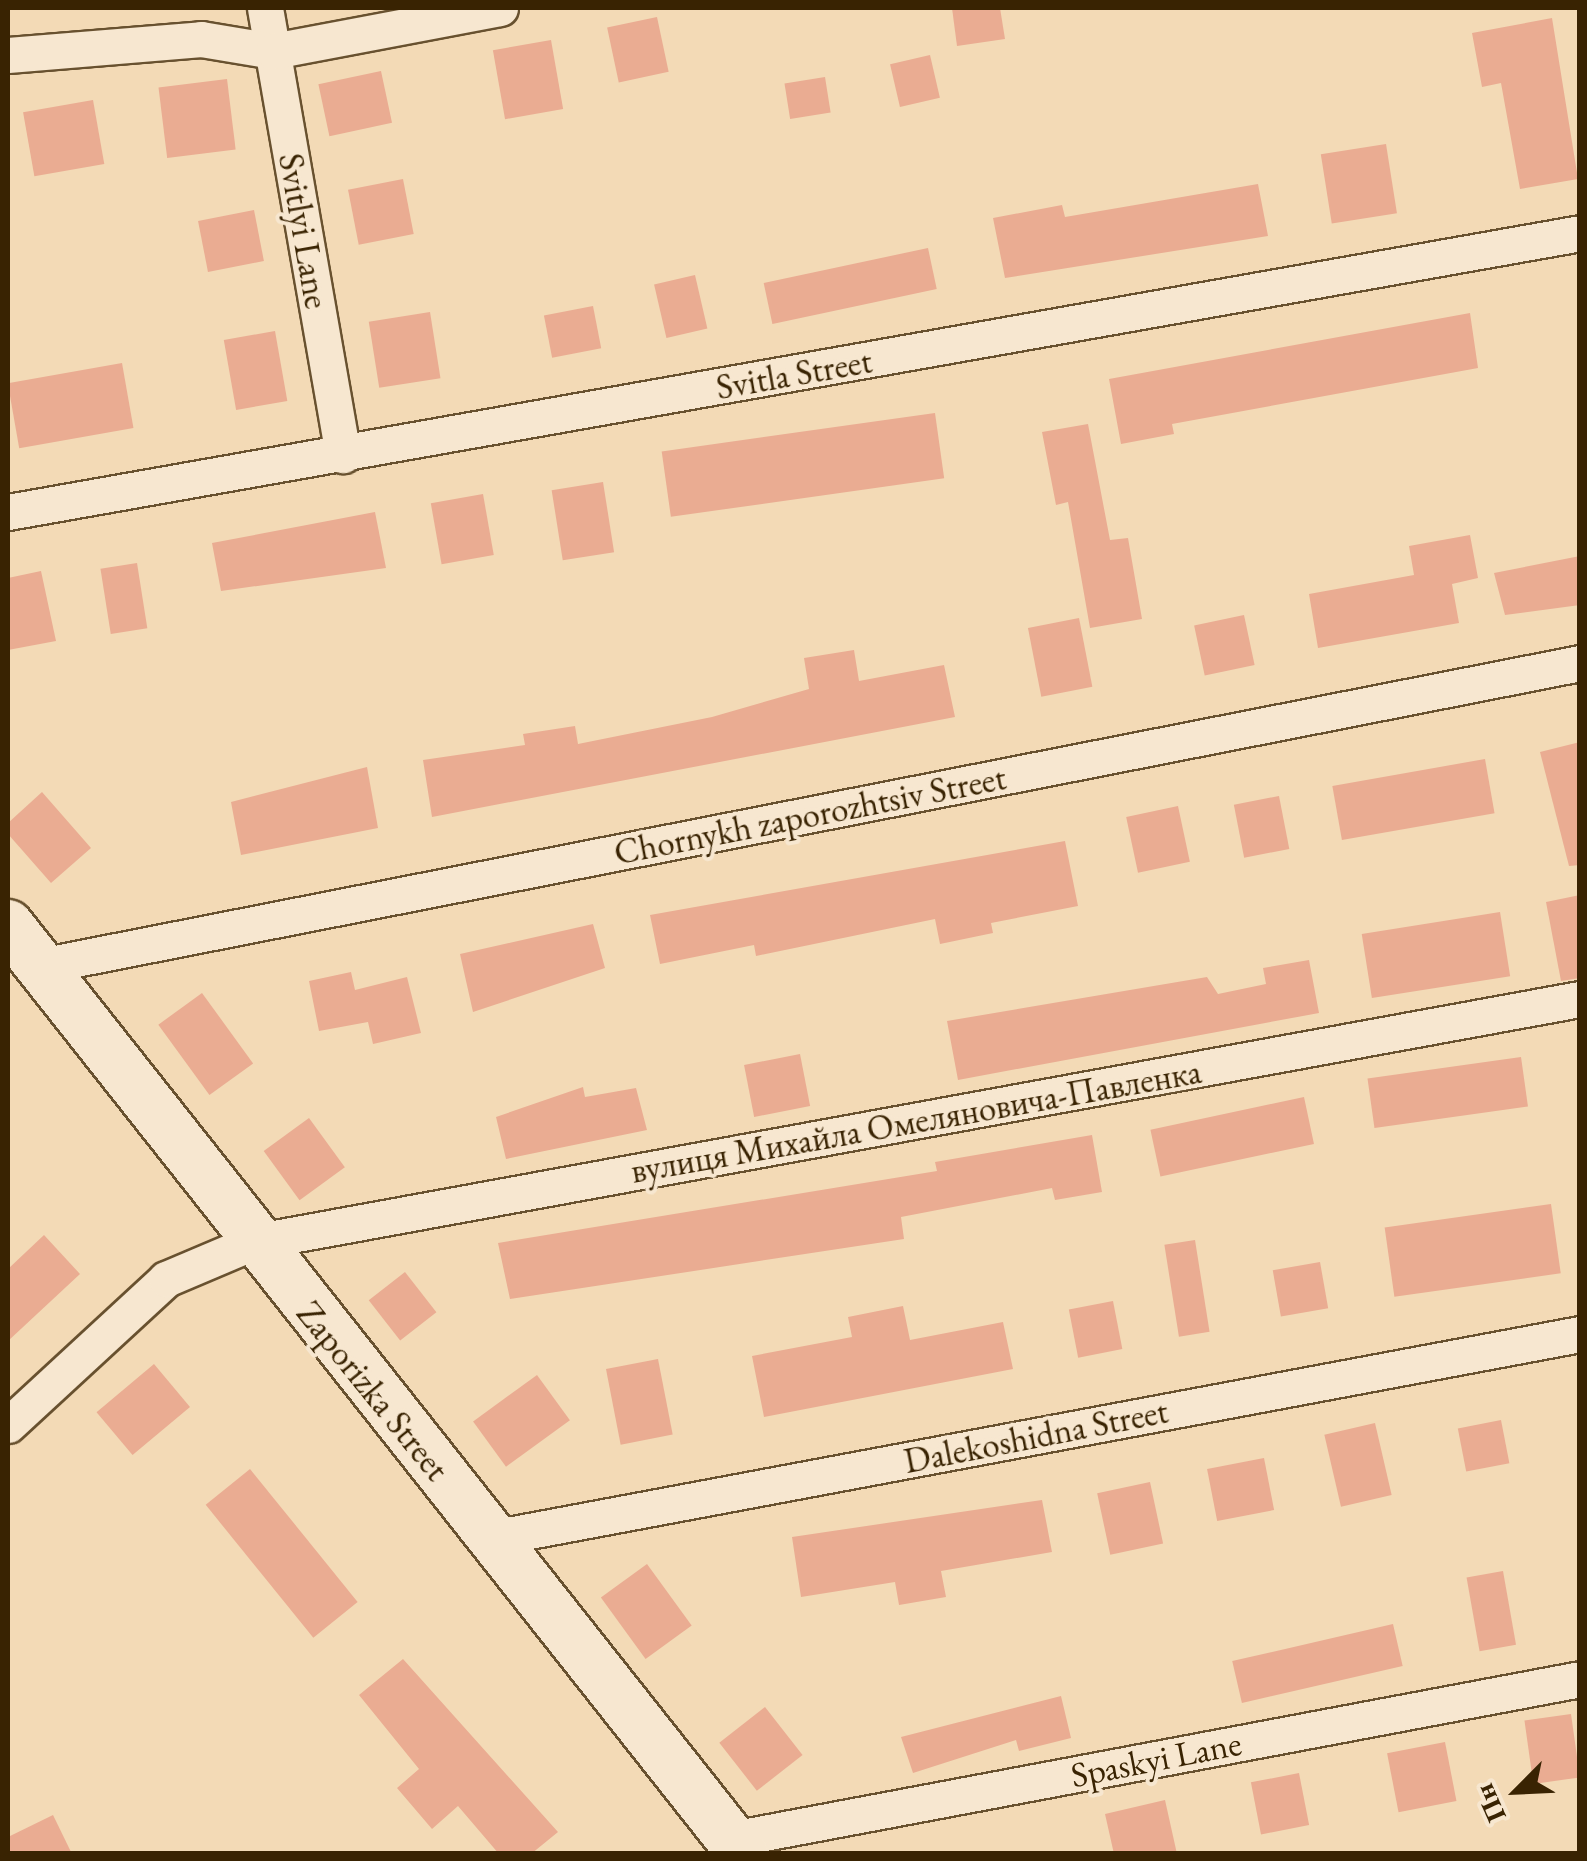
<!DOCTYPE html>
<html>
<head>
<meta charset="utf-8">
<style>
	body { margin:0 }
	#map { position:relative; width:1587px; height:1861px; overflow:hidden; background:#f3dab6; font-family:"EB Garamond",serif }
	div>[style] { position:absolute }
	.building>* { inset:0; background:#eaac92; transform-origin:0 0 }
	.roads { filter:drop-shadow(2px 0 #68512f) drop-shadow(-2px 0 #68512f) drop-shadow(0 2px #68512f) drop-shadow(0 -2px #68512f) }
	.street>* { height:35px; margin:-17.5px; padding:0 17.5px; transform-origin:17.5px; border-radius:17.5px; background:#f7e7d0 }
	.secondary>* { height:50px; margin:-25px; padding:0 25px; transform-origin:25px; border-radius:25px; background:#f7e7d0 }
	span { translate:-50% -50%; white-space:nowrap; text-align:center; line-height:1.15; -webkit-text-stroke:8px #f7e7d0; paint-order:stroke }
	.street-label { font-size:35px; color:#392302 }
	.frame { position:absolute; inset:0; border:10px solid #392302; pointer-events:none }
	.north { position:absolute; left:1467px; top:1741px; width:100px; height:100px; -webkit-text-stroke:8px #f7e7d0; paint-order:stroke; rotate:246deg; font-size:28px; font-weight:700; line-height:40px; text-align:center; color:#392302 }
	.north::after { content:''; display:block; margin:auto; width:35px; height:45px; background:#392302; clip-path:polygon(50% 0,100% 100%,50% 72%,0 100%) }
</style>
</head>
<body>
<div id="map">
	<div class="building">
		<i style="clip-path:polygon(952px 8px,1000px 8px,1005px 39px,957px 46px)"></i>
		<i style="left:657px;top:17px;width:56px;height:51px;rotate:78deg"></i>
		<i style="clip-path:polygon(1552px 18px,1578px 179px,1520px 189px,1501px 83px,1482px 87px,1472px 33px)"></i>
		<i style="left:551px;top:40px;width:70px;height:59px;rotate:80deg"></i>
		<i style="left:930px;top:55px;width:44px;height:41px;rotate:77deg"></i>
		<i style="left:381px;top:71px;width:53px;height:64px;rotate:78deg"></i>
		<i style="left:825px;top:77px;width:36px;height:41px;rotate:81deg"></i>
		<i style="left:227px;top:79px;width:71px;height:69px;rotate:83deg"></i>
		<i style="left:93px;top:100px;width:65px;height:71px;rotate:80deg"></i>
		<i style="left:1386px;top:144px;width:70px;height:66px;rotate:81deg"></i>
		<i style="left:403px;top:179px;width:56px;height:56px;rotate:79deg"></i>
		<i style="clip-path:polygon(1258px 184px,1268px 236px,1005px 278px,993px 218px,1062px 205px,1065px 217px)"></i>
		<i style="left:254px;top:210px;width:52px;height:57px;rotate:79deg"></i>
		<i style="left:928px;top:248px;width:42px;height:168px;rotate:78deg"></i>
		<i style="left:695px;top:275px;width:55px;height:42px;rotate:77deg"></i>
		<i style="left:593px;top:306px;width:43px;height:50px;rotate:79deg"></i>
		<i style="left:430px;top:312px;width:67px;height:62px;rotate:81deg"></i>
		<i style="clip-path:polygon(1470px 313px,1478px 368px,1172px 424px,1174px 434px,1121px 444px,1109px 379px)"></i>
		<i style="left:275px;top:331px;width:71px;height:52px;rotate:80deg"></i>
		<i style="left:122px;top:363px;width:66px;height:116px;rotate:80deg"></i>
		<i style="left:935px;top:413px;width:66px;height:276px;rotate:82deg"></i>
		<i style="clip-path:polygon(1088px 424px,1110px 540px,1128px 538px,1142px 619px,1090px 628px,1068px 502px,1056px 505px,1042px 432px)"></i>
		<i style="left:603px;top:482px;width:71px;height:52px;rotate:81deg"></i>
		<i style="left:483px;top:494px;width:62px;height:53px;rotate:80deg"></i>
		<i style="clip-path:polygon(375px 512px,386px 568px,221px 591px,212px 543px)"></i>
		<i style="clip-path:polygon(1470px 535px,1478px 578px,1452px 584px,1459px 623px,1318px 648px,1309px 594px,1414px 575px,1409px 546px)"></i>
		<i style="clip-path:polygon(1580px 556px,1580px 605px,1505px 615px,1494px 573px)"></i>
		<i style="left:137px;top:563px;width:66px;height:37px;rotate:81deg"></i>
		<i style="clip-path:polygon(41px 571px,56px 641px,8px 650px,8px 578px)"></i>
		<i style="left:1244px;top:615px;width:51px;height:51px;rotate:78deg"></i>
		<i style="left:1079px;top:618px;width:70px;height:52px;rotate:79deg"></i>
		<i style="clip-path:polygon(854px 650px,859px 681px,944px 665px,955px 717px,432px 817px,423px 760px,525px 745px,523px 734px,575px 726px,578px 744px,712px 717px,809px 689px,804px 658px)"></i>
		<i style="clip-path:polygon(1580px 742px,1580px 865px,1569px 866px,1540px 752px)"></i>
		<i style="left:1485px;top:759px;width:55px;height:155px;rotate:80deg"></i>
		<i style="clip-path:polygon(367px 767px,378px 828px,241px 855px,231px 802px)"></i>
		<i style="clip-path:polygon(42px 792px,91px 848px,51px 883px,8px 834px,8px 823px)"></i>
		<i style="left:1279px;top:796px;width:54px;height:46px;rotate:79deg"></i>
		<i style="left:1178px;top:806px;width:57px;height:53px;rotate:78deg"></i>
		<i style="clip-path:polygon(1065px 841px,1078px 906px,991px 923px,993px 933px,940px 944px,935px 919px,756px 956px,754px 945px,660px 964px,650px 915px)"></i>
		<i style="clip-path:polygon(1580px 895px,1580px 978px,1561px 981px,1546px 902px)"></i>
		<i style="left:1500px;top:912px;width:65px;height:140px;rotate:81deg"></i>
		<i style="clip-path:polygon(593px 924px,605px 968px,473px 1012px,460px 954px)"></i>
		<i style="clip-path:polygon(1309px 960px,1319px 1013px,958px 1080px,947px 1021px,1207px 977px,1218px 994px,1266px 984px,1263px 968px)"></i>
		<i style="clip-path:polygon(351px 972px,355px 990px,407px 977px,421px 1033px,373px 1044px,368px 1022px,319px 1031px,309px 981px)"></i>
		<i style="left:202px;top:993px;width:87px;height:54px;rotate:54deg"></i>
		<i style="left:800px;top:1054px;width:53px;height:57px;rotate:79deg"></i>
		<i style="left:1521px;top:1057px;width:50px;height:155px;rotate:82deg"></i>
		<i style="clip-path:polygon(583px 1087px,585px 1097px,636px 1088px,647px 1130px,506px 1159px,496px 1117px)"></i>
		<i style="left:1304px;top:1097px;width:48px;height:157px;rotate:78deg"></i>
		<i style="left:309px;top:1118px;width:61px;height:56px;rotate:54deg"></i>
		<i style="clip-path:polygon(1092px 1135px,1102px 1192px,1055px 1200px,1052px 1188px,901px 1217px,904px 1239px,510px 1299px,498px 1243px,937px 1171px,935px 1162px)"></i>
		<i style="left:1551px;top:1204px;width:70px;height:168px;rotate:82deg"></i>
		<i style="clip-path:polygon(44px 1235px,80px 1274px,8px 1341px,8px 1269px)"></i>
		<i style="left:1195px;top:1240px;width:93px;height:31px;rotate:81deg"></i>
		<i style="left:1320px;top:1262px;width:47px;height:48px;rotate:80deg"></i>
		<i style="left:405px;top:1272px;width:51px;height:46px;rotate:52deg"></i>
		<i style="left:1113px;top:1301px;width:49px;height:45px;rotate:79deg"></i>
		<i style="clip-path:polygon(903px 1306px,910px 1340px,1003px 1322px,1013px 1369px,764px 1417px,752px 1356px,852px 1337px,848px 1317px)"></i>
		<i style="left:658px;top:1359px;width:77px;height:53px;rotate:79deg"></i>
		<i style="left:154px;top:1364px;width:56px;height:75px;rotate:50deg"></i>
		<i style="left:537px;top:1375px;width:56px;height:79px;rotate:54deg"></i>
		<i style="left:1501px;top:1420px;width:44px;height:44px;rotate:79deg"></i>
		<i style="left:1375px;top:1423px;width:74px;height:52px;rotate:77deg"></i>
		<i style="left:1264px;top:1458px;width:53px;height:58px;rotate:79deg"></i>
		<i style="left:250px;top:1469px;width:171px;height:57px;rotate:51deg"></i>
		<i style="left:1150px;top:1482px;width:63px;height:54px;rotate:78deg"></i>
		<i style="clip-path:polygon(1042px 1500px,1052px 1552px,941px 1571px,946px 1597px,899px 1605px,895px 1582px,801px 1597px,792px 1537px)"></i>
		<i style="left:647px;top:1564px;width:76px;height:57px;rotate:54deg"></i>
		<i style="left:1503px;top:1571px;width:75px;height:37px;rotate:80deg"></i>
		<i style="left:1393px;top:1624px;width:43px;height:165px;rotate:77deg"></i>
		<i style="clip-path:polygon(403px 1659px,558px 1832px,531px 1854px,499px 1854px,458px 1806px,432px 1829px,397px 1788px,419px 1769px,359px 1695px)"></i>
		<i style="clip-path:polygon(1061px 1696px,1071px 1738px,1019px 1751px,1016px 1740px,913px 1773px,901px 1737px)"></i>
		<i style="left:765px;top:1707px;width:61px;height:58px;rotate:52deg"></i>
		<i style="left:1571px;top:1714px;width:64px;height:47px;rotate:82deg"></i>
		<i style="left:1445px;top:1742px;width:60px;height:59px;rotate:79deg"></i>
		<i style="left:1299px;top:1773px;width:53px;height:49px;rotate:79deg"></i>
		<i style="clip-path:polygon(1165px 1800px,1177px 1854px,1114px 1854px,1105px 1814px)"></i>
		<i style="clip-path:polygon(53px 1815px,72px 1854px,8px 1854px,8px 1837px)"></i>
	</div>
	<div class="roads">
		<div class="street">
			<i style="left:265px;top:8px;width:454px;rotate:80.1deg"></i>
			<i style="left:8px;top:55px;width:194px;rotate:-4.7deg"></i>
			<i style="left:201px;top:39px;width:73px;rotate:9.5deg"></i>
			<i style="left:273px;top:51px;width:231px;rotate:-10.7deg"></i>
			<i style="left:8px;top:512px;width:1597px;rotate:-10.06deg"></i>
			<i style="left:40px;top:966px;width:1570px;rotate:-11.13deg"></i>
			<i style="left:8px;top:1425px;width:215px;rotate:-42.7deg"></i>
			<i style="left:166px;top:1279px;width:95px;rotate:-23deg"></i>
			<i style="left:253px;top:1242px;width:1349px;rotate:-10.38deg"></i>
			<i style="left:492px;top:1538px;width:1107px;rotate:-10.62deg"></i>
			<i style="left:732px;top:1839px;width:863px;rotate:-10.68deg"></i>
		</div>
		<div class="secondary">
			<i style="left:8px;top:925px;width:1185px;rotate:51.65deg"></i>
		</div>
	</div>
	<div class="street-label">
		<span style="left:304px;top:231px;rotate:80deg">Svitlyi Lane</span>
		<span style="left:794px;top:374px;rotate:-10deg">Svitla Street</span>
		<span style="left:810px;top:815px;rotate:-11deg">Chornykh zaporozhtsiv Street</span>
		<span style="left:916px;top:1121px;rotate:-10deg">вулиця Михайла Омеляновича-Павленка</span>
		<span style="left:373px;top:1391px;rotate:51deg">Zaporizka Street</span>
		<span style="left:1036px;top:1436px;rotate:-11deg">Dalekoshidna Street</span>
		<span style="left:1156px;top:1759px;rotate:-11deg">Spaskyi Lane</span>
	</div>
	<div class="frame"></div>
	<div class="north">Пн</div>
</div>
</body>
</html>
